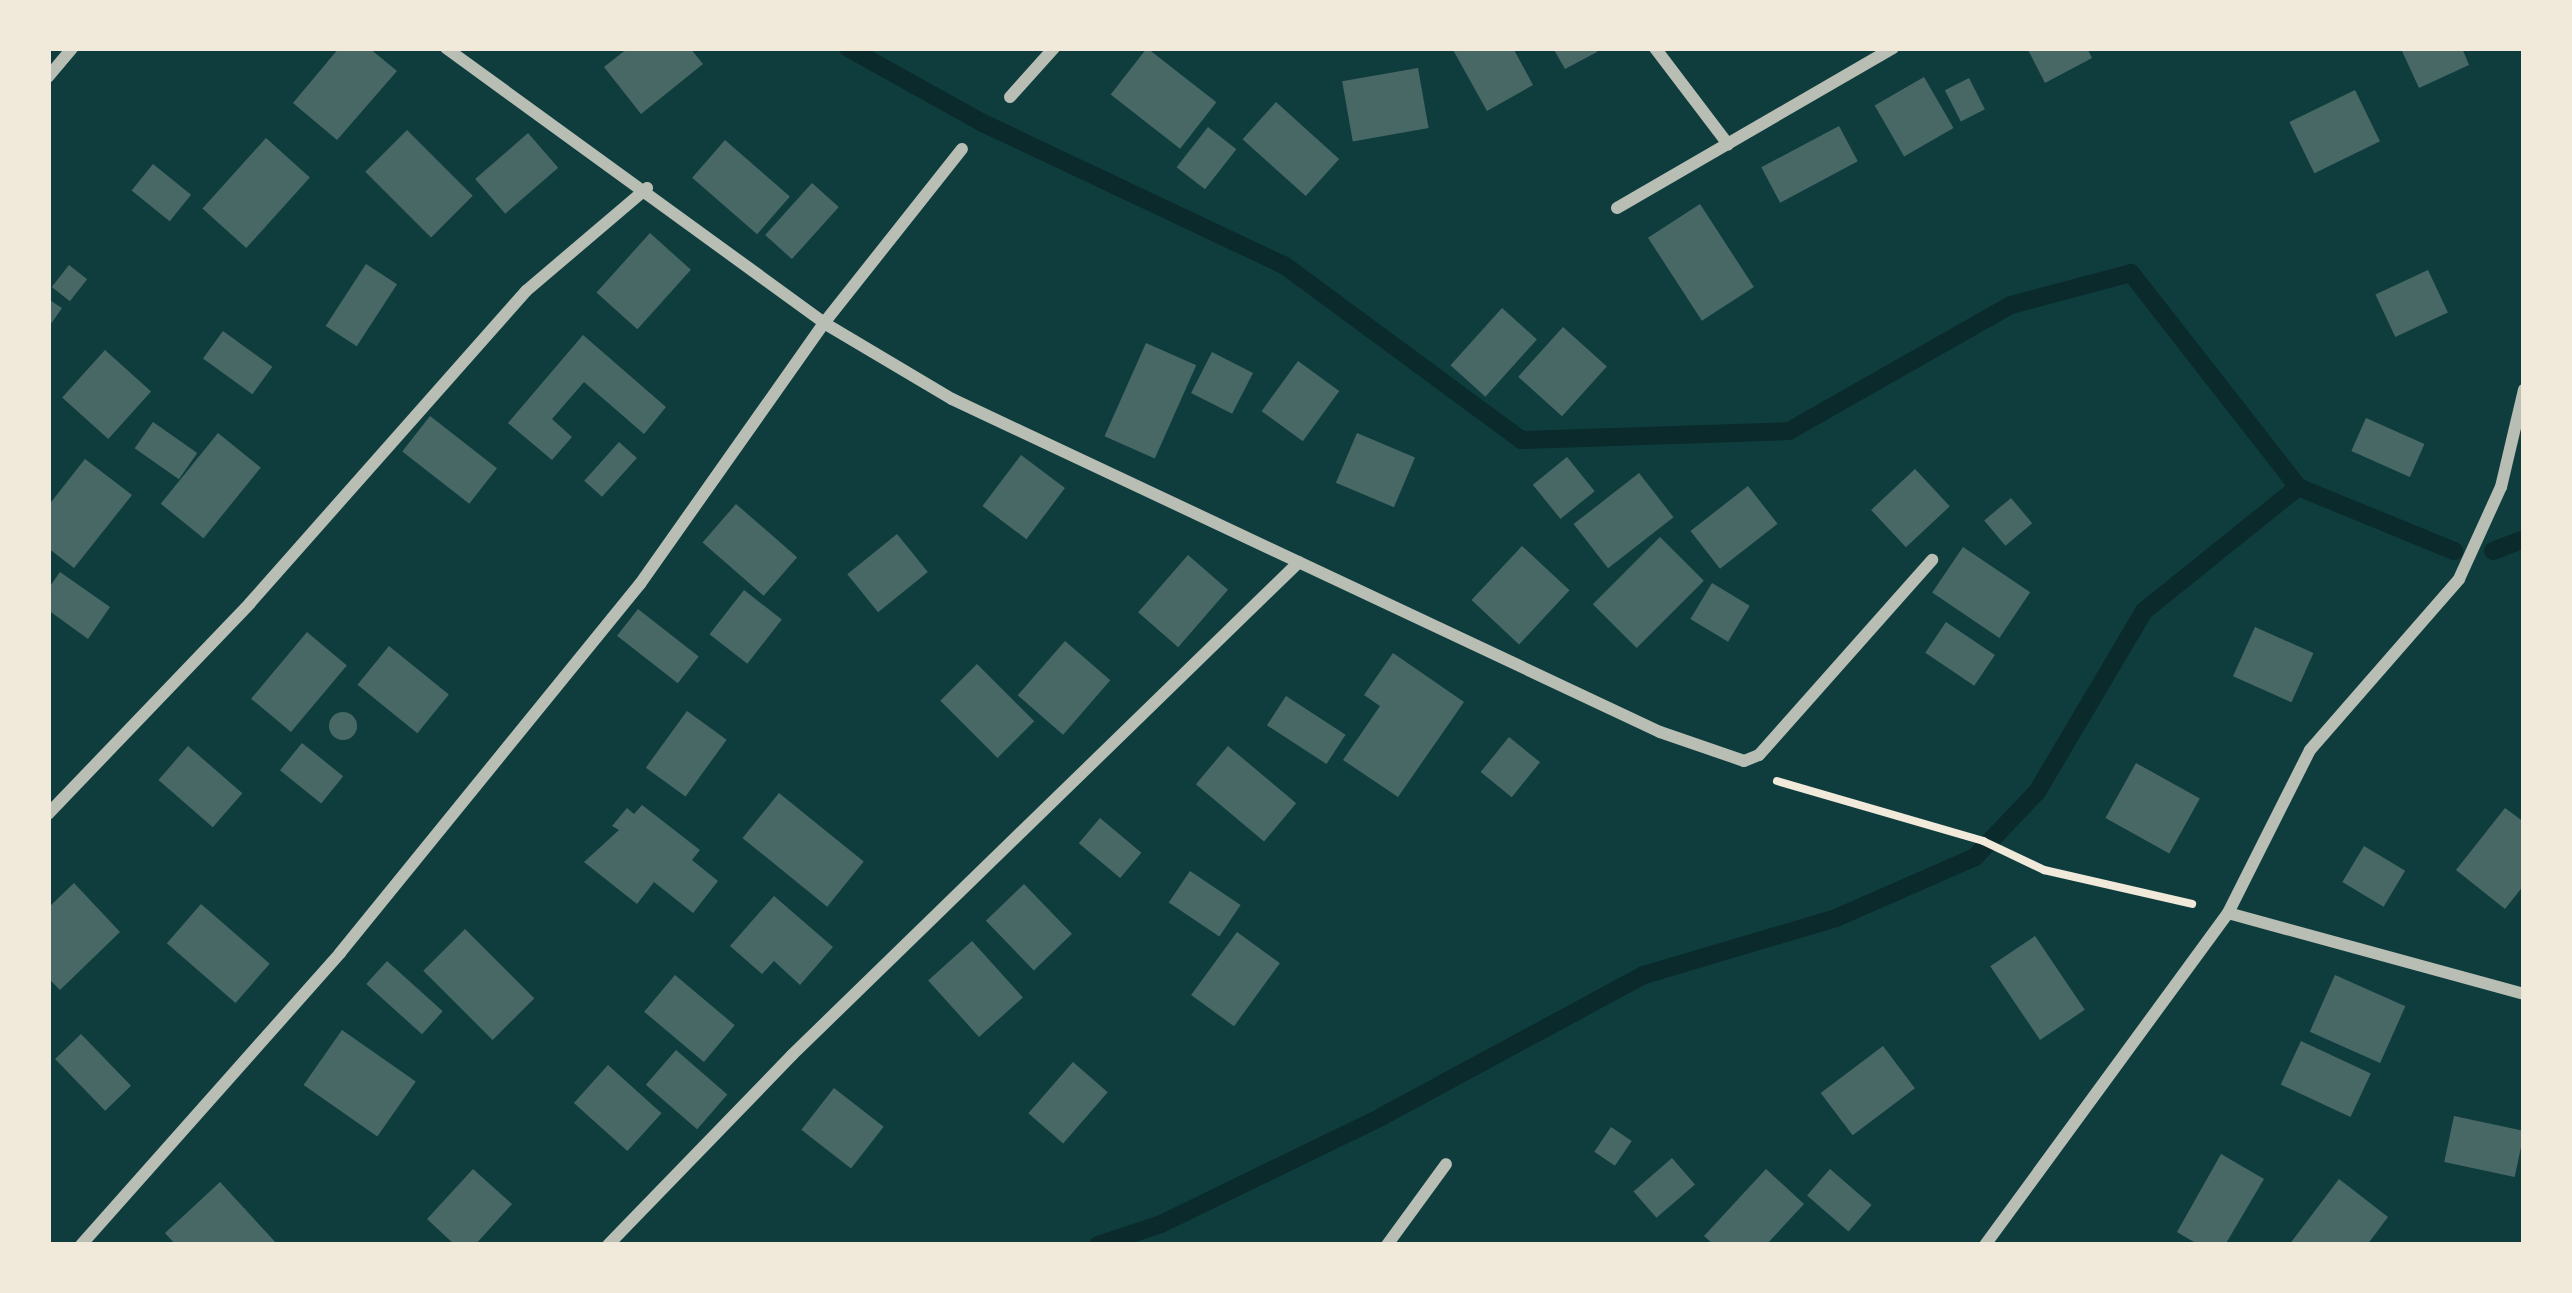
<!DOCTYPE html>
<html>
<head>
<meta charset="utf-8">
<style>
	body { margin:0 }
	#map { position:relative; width:2572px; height:1293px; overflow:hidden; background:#0f3d3e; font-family:"Fira Sans Condensed",sans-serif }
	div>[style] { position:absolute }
	.stream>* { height:18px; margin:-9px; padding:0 9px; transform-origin:9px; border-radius:9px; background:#0a2a2b }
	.building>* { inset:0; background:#486865; transform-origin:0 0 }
	.round { border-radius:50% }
	.path>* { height:8px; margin:-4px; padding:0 4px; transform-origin:4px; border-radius:4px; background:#f1e9da }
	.minor>* { height:12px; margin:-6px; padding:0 6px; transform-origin:6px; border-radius:6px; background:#b8beb3 }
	span { translate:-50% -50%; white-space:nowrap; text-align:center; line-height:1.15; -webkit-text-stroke:10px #f1e9da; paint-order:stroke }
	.frame { position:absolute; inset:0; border:51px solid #f1e9da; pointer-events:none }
</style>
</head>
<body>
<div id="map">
	<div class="stream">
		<i style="left:848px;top:48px;width:154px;rotate:29.1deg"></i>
		<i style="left:983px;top:123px;width:333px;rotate:25.3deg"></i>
		<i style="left:1284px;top:265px;width:295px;rotate:36.4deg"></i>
		<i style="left:1521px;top:440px;width:268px;rotate:-1.9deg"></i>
		<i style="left:1789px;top:431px;width:255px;rotate:-29.6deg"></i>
		<i style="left:2011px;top:305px;width:124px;rotate:-14.9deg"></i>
		<i style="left:2131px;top:273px;width:271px;rotate:52deg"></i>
		<i style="left:2298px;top:487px;width:169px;rotate:22.3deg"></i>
		<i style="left:2493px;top:551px;width:33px;rotate:-21deg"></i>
		<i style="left:1098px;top:1245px;width:66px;rotate:-18.4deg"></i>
		<i style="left:1161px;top:1224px;width:245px;rotate:-25.9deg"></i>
		<i style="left:1381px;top:1117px;width:299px;rotate:-28.4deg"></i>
		<i style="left:1644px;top:975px;width:200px;rotate:-16.5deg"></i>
		<i style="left:1836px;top:918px;width:152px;rotate:-23.7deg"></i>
		<i style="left:1975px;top:857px;width:90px;rotate:-46.4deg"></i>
		<i style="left:2037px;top:792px;width:210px;rotate:-59.4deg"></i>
		<i style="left:2144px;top:611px;width:198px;rotate:-38.8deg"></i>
	</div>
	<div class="building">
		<i style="clip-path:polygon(339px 48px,369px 48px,397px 71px,337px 140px,293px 103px)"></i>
		<i style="clip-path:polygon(628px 48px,690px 48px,703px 64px,641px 114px,604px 67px)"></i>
		<i style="left:1147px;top:48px;width:88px;height:59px;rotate:38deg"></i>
		<i style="clip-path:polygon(1452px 48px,1513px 48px,1533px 85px,1487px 111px)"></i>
		<i style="clip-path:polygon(1553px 48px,1595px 48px,1597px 52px,1565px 69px)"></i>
		<i style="clip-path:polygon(2027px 48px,2087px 48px,2092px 58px,2045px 83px)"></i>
		<i style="clip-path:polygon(2462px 48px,2469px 65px,2419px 88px,2402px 51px)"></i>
		<i style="left:1418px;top:68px;width:61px;height:77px;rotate:80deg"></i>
		<i style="left:1924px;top:77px;width:59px;height:57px;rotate:60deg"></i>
		<i style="left:1969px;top:78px;width:35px;height:27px;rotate:63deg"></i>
		<i style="left:2355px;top:90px;width:57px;height:73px;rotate:64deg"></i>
		<i style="left:1276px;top:102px;width:85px;height:50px;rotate:42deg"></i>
		<i style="left:1839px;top:126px;width:40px;height:88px;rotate:62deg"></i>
		<i style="left:1208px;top:127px;width:36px;height:51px;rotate:38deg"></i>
		<i style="left:407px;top:130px;width:93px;height:59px;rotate:45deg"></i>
		<i style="left:528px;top:133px;width:46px;height:70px;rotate:49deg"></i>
		<i style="left:266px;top:138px;width:59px;height:95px;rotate:42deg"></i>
		<i style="left:725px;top:140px;width:86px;height:50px;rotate:41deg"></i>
		<i style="left:153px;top:164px;width:49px;height:34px;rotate:39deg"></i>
		<i style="left:812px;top:183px;width:36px;height:70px;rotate:42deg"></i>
		<i style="left:1700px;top:204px;width:99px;height:62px;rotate:57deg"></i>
		<i style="left:650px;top:233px;width:55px;height:80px;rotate:42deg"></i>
		<i style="left:366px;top:264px;width:37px;height:74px;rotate:33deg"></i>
		<i style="left:69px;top:265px;width:23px;height:28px;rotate:38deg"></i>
		<i style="left:2428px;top:270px;width:47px;height:58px;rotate:65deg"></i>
		<i style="clip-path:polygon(48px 299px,62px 308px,48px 328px)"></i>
		<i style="left:1502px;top:308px;width:47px;height:77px;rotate:42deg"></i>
		<i style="left:1563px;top:327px;width:59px;height:67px;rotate:42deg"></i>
		<i style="left:223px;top:331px;width:61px;height:34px;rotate:36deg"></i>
		<i style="clip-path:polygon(583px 335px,666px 407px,644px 434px,584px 382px,552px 419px,572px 437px,552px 460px,508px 423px)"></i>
		<i style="left:1146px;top:343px;width:55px;height:102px;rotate:24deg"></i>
		<i style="left:105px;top:350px;width:62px;height:64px;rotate:42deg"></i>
		<i style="left:1212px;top:352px;width:46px;height:46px;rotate:27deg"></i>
		<i style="left:1298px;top:361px;width:51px;height:62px;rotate:36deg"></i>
		<i style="left:430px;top:416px;width:85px;height:45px;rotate:38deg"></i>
		<i style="left:2366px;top:418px;width:64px;height:36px;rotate:24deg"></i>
		<i style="left:153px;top:422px;width:54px;height:32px;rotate:35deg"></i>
		<i style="left:218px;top:433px;width:55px;height:91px;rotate:39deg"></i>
		<i style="left:1357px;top:433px;width:63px;height:54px;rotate:23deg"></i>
		<i style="left:619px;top:442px;width:24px;height:52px;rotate:42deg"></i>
		<i style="left:1021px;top:455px;width:55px;height:64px;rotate:37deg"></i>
		<i style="left:1567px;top:457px;width:44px;height:44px;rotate:51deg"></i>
		<i style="clip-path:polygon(85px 459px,132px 495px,74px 568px,48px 548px,48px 506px)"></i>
		<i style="left:1915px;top:469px;width:51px;height:60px;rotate:47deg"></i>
		<i style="left:1639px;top:473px;width:56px;height:83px;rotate:52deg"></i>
		<i style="left:1748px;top:486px;width:48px;height:73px;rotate:52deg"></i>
		<i style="left:2011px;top:498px;width:33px;height:35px;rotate:50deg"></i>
		<i style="left:736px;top:504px;width:81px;height:51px;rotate:41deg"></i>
		<i style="left:897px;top:534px;width:49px;height:64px;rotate:51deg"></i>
		<i style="left:1660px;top:537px;width:62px;height:95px;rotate:45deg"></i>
		<i style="left:1522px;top:546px;width:65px;height:74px;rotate:43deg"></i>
		<i style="left:1963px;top:547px;width:81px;height:55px;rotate:34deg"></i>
		<i style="left:1188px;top:555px;width:53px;height:76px;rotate:41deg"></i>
		<i style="clip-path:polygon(60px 572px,110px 607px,88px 639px,48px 610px,48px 589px)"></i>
		<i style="left:1712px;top:583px;width:44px;height:42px;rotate:31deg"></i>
		<i style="left:744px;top:590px;width:48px;height:56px;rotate:38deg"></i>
		<i style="left:638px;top:609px;width:77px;height:34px;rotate:38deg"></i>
		<i style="left:1946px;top:622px;width:59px;height:37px;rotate:34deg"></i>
		<i style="left:2255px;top:627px;width:64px;height:54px;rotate:24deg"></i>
		<i style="left:307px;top:632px;width:52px;height:87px;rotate:40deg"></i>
		<i style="left:1065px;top:641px;width:60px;height:72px;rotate:41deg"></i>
		<i style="left:389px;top:646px;width:77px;height:50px;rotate:39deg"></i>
		<i style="clip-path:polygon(1393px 653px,1464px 702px,1398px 797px,1343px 760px,1380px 706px,1364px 695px)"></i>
		<i style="left:977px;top:664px;width:81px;height:52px;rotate:45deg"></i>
		<i style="left:1286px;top:696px;width:71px;height:35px;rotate:33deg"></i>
		<i style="left:687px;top:711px;width:49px;height:70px;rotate:36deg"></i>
		<i class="round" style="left:329px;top:712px;width:28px;height:28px"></i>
		<i style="left:1509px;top:737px;width:40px;height:45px;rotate:39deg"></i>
		<i style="left:302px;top:743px;width:53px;height:35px;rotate:39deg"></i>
		<i style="left:188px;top:746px;width:72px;height:45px;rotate:41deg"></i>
		<i style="left:1228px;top:746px;width:89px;height:50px;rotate:40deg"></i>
		<i style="left:2136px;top:763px;width:73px;height:63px;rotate:29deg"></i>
		<i style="left:779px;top:793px;width:109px;height:58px;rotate:39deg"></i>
		<i style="clip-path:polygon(642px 805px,700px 850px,692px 860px,718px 881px,693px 913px,654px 882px,637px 904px,584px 862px,619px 830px,612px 826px,627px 808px,634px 814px)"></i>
		<i style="clip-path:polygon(2505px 808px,2524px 822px,2524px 885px,2505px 909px,2456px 870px)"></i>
		<i style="left:1100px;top:818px;width:54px;height:33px;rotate:40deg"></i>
		<i style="left:2364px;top:846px;width:48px;height:42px;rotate:31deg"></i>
		<i style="left:1190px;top:871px;width:61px;height:38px;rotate:34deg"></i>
		<i style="clip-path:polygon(74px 883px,120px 932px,60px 990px,48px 978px,48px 908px)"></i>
		<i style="left:1024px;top:884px;width:69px;height:53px;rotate:46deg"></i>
		<i style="clip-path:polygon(774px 896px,833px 947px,800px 985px,774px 961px,762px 974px,730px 946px)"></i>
		<i style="left:201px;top:904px;width:91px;height:52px;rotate:41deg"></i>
		<i style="left:465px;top:929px;width:98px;height:59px;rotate:45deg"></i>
		<i style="left:1237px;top:932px;width:53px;height:78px;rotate:36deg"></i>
		<i style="left:2035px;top:936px;width:89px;height:54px;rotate:56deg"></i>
		<i style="left:972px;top:941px;width:76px;height:59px;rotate:48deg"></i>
		<i style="left:387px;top:961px;width:75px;height:31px;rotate:42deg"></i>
		<i style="left:675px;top:975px;width:78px;height:48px;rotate:40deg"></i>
		<i style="left:2335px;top:975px;width:77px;height:62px;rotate:24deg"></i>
		<i style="left:342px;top:1030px;width:90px;height:67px;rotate:35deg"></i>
		<i style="left:81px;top:1034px;width:72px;height:36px;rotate:46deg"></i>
		<i style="left:2301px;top:1041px;width:77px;height:48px;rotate:25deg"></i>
		<i style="left:1883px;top:1046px;width:53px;height:78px;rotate:53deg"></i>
		<i style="left:676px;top:1050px;width:68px;height:46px;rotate:41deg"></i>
		<i style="left:1073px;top:1062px;width:46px;height:68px;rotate:41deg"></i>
		<i style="left:608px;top:1065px;width:72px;height:51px;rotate:42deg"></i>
		<i style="left:834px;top:1088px;width:63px;height:53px;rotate:38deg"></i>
		<i style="left:2454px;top:1116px;width:72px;height:47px;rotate:12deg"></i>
		<i style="left:1611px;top:1127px;width:25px;height:30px;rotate:34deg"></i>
		<i style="clip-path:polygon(2221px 1154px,2264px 1179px,2225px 1245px,2199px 1245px,2177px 1232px)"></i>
		<i style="left:1672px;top:1158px;width:35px;height:51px;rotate:49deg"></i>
		<i style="clip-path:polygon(473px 1169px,512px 1204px,475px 1245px,455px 1245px,427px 1219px)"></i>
		<i style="clip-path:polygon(1766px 1169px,1804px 1204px,1766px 1245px,1714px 1245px,1704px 1236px)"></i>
		<i style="left:1830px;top:1169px;width:55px;height:35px;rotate:41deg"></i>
		<i style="clip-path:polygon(2339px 1179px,2388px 1217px,2367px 1245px,2289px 1245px)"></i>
		<i style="clip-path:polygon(220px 1182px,278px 1245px,176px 1245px,165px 1233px)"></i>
	</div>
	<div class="path">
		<i style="left:1777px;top:781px;width:215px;rotate:16.2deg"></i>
		<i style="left:1983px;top:841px;width:68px;rotate:25.4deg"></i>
		<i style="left:2044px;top:870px;width:152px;rotate:12.9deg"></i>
	</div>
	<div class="minor">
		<i style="left:446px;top:48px;width:467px;rotate:36deg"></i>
		<i style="left:824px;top:323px;width:149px;rotate:30.7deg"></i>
		<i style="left:952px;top:399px;width:782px;rotate:25.19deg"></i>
		<i style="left:1660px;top:732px;width:89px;rotate:19deg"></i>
		<i style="left:1744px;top:761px;width:16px;rotate:-22deg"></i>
		<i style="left:1759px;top:755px;width:261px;rotate:-48.4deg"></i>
		<i style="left:1655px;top:48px;width:121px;rotate:52.8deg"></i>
		<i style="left:48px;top:77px;width:38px;rotate:-50deg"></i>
		<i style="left:1010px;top:97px;width:66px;rotate:-48.1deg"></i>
		<i style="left:1617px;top:208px;width:319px;rotate:-30.1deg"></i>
		<i style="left:48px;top:814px;width:292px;rotate:-46.2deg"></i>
		<i style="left:250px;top:603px;width:417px;rotate:-48.5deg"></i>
		<i style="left:526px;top:291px;width:159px;rotate:-40.4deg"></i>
		<i style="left:2228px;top:913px;width:307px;rotate:15.3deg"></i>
		<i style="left:81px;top:1245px;width:390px;rotate:-48.4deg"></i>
		<i style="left:340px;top:953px;width:476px;rotate:-50.9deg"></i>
		<i style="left:640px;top:584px;width:319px;rotate:-54.8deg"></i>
		<i style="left:824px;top:323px;width:222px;rotate:-51.6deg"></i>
		<i style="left:608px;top:1245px;width:264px;rotate:-45.9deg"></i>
		<i style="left:792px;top:1055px;width:707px;rotate:-44.2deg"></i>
		<i style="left:1387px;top:1245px;width:100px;rotate:-53.9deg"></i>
		<i style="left:1985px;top:1245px;width:411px;rotate:-53.8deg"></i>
		<i style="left:2228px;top:913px;width:182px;rotate:-63.3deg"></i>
		<i style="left:2310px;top:750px;width:227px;rotate:-48.9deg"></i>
		<i style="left:2459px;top:579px;width:101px;rotate:-65.5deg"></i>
		<i style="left:2501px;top:487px;width:100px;rotate:-76.7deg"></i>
	</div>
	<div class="frame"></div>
</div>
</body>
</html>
